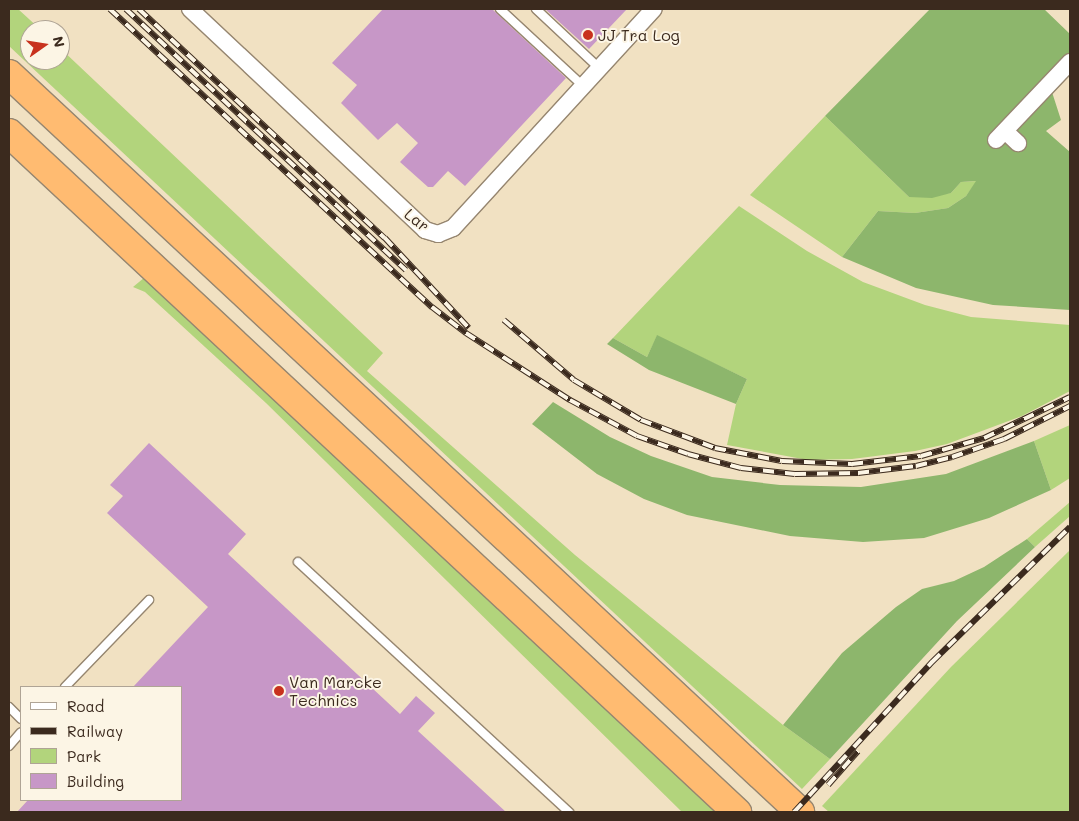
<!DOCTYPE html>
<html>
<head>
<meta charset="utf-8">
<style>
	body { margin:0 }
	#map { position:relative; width:1079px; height:821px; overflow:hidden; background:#f1e1c2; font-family:Mali,sans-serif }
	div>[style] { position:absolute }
	.green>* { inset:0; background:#b2d47c }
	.forest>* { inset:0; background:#8db66c }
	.building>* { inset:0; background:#c797c7 }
	.roads { filter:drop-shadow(1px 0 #968670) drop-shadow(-1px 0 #968670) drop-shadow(0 1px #968670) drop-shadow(0 -1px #968670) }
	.service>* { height:8px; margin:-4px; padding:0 4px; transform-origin:4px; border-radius:4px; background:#fff }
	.minor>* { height:16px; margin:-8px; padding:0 8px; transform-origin:8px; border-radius:8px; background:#fff }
	.motorway>* { height:28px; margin:-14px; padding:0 14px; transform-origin:14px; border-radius:14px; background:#ffbb71 }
	.rail>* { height:5.5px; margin-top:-2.75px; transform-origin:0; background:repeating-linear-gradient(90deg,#fcf5e5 0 11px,#3b2a1e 0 22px); box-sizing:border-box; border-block:1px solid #3b2a1e }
	.dots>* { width:14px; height:14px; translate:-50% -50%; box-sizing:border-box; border:2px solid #fcf5e5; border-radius:50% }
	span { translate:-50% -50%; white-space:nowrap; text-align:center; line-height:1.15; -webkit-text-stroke:4px #fcf5e5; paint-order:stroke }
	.poi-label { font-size:16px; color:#3b2a1e }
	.left { translate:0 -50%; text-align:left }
	.street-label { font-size:16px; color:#3b2a1e }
	.frame { position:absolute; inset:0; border:10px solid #3b2a1e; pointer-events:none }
	.legend { position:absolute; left:20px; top:686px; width:162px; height:115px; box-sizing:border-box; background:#fcf5e5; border:1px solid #afa495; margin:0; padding:6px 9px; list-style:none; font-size:15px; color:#3b2a1e }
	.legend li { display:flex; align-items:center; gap:10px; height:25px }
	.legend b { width:25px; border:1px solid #afa495 }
	.north { position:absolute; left:20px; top:20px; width:50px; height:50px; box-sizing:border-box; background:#fcf5e5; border:1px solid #afa495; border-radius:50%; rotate:77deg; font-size:14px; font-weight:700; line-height:20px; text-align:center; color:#3b2a1e }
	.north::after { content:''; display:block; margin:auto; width:18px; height:22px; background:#c8321e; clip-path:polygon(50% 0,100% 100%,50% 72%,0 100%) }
</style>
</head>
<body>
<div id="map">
	<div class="green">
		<i style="clip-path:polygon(9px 9px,18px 9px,41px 30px,30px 30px,30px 60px,60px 60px,60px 48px,383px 353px,367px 371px,575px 555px,783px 725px,830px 759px,802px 789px,9px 46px)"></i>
		<i style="clip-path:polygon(825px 116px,909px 197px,951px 193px,961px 182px,977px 181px,966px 196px,948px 208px,915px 213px,878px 211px,842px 257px,750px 195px)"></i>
		<i style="clip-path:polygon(739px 206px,807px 251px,863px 282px,925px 305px,971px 317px,1070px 325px,1070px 391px,1022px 416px,947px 444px,915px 451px,852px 459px,808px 460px,727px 445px,736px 404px,747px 379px,657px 336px,647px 357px,613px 338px)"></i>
		<i style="clip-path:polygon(145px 277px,720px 812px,682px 812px,266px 403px,145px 292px,133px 287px)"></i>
		<i style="clip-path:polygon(1070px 425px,1070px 478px,1051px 490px,1034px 441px)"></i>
		<i style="clip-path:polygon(1070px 502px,1070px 516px,1035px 547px,1027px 539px)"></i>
		<i style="clip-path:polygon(1070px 550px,1070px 812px,829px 812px,822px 806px,951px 667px)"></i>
	</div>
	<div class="forest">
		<i style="clip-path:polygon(930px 9px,1044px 9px,1070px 34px,1070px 56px,1003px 142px,1026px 144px,1016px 132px,1017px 127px,1051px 89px,1061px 120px,1046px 131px,1070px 152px,1070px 310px,993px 305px,916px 288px,842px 257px,878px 211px,915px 213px,948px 208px,966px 196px,976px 181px,961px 182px,951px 193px,932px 198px,909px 197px,825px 116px)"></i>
		<i style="clip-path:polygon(657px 335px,747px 379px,736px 404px,649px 370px,607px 344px,613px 338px,647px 357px)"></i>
		<i style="clip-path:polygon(553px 402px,610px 437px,651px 456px,712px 477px,780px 485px,861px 487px,946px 474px,1034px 441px,1051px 490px,989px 518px,924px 538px,863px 542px,790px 536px,687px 515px,644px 499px,597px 474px,532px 424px)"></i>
		<i style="clip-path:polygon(1027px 539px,1035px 547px,957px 621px,830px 759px,783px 725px,842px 653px,896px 607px,922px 589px,954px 581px,984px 567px)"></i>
	</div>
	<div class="building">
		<i style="clip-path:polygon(383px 9px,492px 9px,566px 78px,465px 186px,448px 171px,433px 187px,428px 187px,400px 162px,418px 143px,397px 123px,378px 140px,341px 103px,357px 85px,332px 63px)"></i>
		<i style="clip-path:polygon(545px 9px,627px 9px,589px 49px)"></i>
		<i style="clip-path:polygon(149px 443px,246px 534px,228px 554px,400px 714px,416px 696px,435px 713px,418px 731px,506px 812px,17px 812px,28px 800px,181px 800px,181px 687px,133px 687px,208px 607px,107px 513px,123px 496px,110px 485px)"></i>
	</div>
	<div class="roads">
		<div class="service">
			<i style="left:500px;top:9px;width:112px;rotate:42.8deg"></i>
			<i style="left:536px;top:9px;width:86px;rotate:43.1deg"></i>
			<i style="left:298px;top:562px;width:369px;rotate:42.7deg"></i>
			<i style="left:65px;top:687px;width:121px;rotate:-46deg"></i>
			<i style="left:9px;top:707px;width:17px;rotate:45deg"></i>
			<i style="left:9px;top:746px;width:18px;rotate:-49deg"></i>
		</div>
		<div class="minor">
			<i style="left:190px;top:9px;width:323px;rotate:43.2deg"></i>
			<i style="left:425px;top:230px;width:14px;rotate:17deg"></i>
			<i style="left:438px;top:234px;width:16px;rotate:-22deg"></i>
			<i style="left:453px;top:228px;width:297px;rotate:-47.5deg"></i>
			<i style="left:1005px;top:131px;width:18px;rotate:43deg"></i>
			<i style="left:996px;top:140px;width:108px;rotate:-46.5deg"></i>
		</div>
		<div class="motorway">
			<i style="left:9px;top:74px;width:1082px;rotate:43.01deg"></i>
			<i style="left:9px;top:133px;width:996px;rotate:43.01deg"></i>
		</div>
	</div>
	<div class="rail">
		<i style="left:110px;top:9px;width:439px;rotate:42.8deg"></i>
		<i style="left:432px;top:307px;width:43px;rotate:37.4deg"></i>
		<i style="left:466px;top:333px;width:124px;rotate:32.8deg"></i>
		<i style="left:570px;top:400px;width:76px;rotate:28.2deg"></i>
		<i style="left:637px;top:436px;width:54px;rotate:19.4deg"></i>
		<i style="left:688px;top:454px;width:55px;rotate:14.8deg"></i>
		<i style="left:741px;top:468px;width:54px;rotate:6.3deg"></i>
		<i style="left:795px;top:474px;width:63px;rotate:-0.9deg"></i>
		<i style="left:858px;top:473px;width:58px;rotate:-6.9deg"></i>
		<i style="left:916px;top:466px;width:37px;rotate:-14deg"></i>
		<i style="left:952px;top:457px;width:55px;rotate:-19.1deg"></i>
		<i style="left:1004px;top:439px;width:74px;rotate:-26.6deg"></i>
		<i style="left:126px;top:9px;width:383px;rotate:43deg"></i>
		<i style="left:139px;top:9px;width:336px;rotate:43deg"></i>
		<i style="left:385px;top:238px;width:123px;rotate:47deg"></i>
		<i style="left:504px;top:320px;width:92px;rotate:40.6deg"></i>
		<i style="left:574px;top:380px;width:78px;rotate:30.8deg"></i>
		<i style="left:641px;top:420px;width:79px;rotate:20.7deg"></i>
		<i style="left:715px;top:448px;width:68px;rotate:11deg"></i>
		<i style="left:782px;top:461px;width:70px;rotate:2.5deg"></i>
		<i style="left:852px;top:464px;width:69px;rotate:-6.6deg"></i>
		<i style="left:921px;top:456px;width:66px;rotate:-15.9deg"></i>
		<i style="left:984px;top:438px;width:95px;rotate:-25.5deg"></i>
		<i style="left:828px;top:785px;width:45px;rotate:-48.6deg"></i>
		<i style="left:794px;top:812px;width:204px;rotate:-47.4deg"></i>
		<i style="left:932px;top:662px;width:193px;rotate:-44.4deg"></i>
	</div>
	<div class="dots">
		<i style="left:588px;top:35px;background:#c8321e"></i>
		<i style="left:279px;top:691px;background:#c8321e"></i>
	</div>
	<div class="poi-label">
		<span class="left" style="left:598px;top:35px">JJ Tra Log</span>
		<span class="left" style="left:289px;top:691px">Van Marcke<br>Technics</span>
	</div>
	<div class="street-label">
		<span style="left:417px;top:220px;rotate:38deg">Lar</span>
	</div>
	<div class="frame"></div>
	<ul class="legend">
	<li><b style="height:6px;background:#fff"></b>Road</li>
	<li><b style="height:6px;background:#3b2a1e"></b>Railway</li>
	<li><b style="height:14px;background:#b2d47c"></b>Park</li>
	<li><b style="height:14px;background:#c797c7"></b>Building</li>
	</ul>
	<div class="north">N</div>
</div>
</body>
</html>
